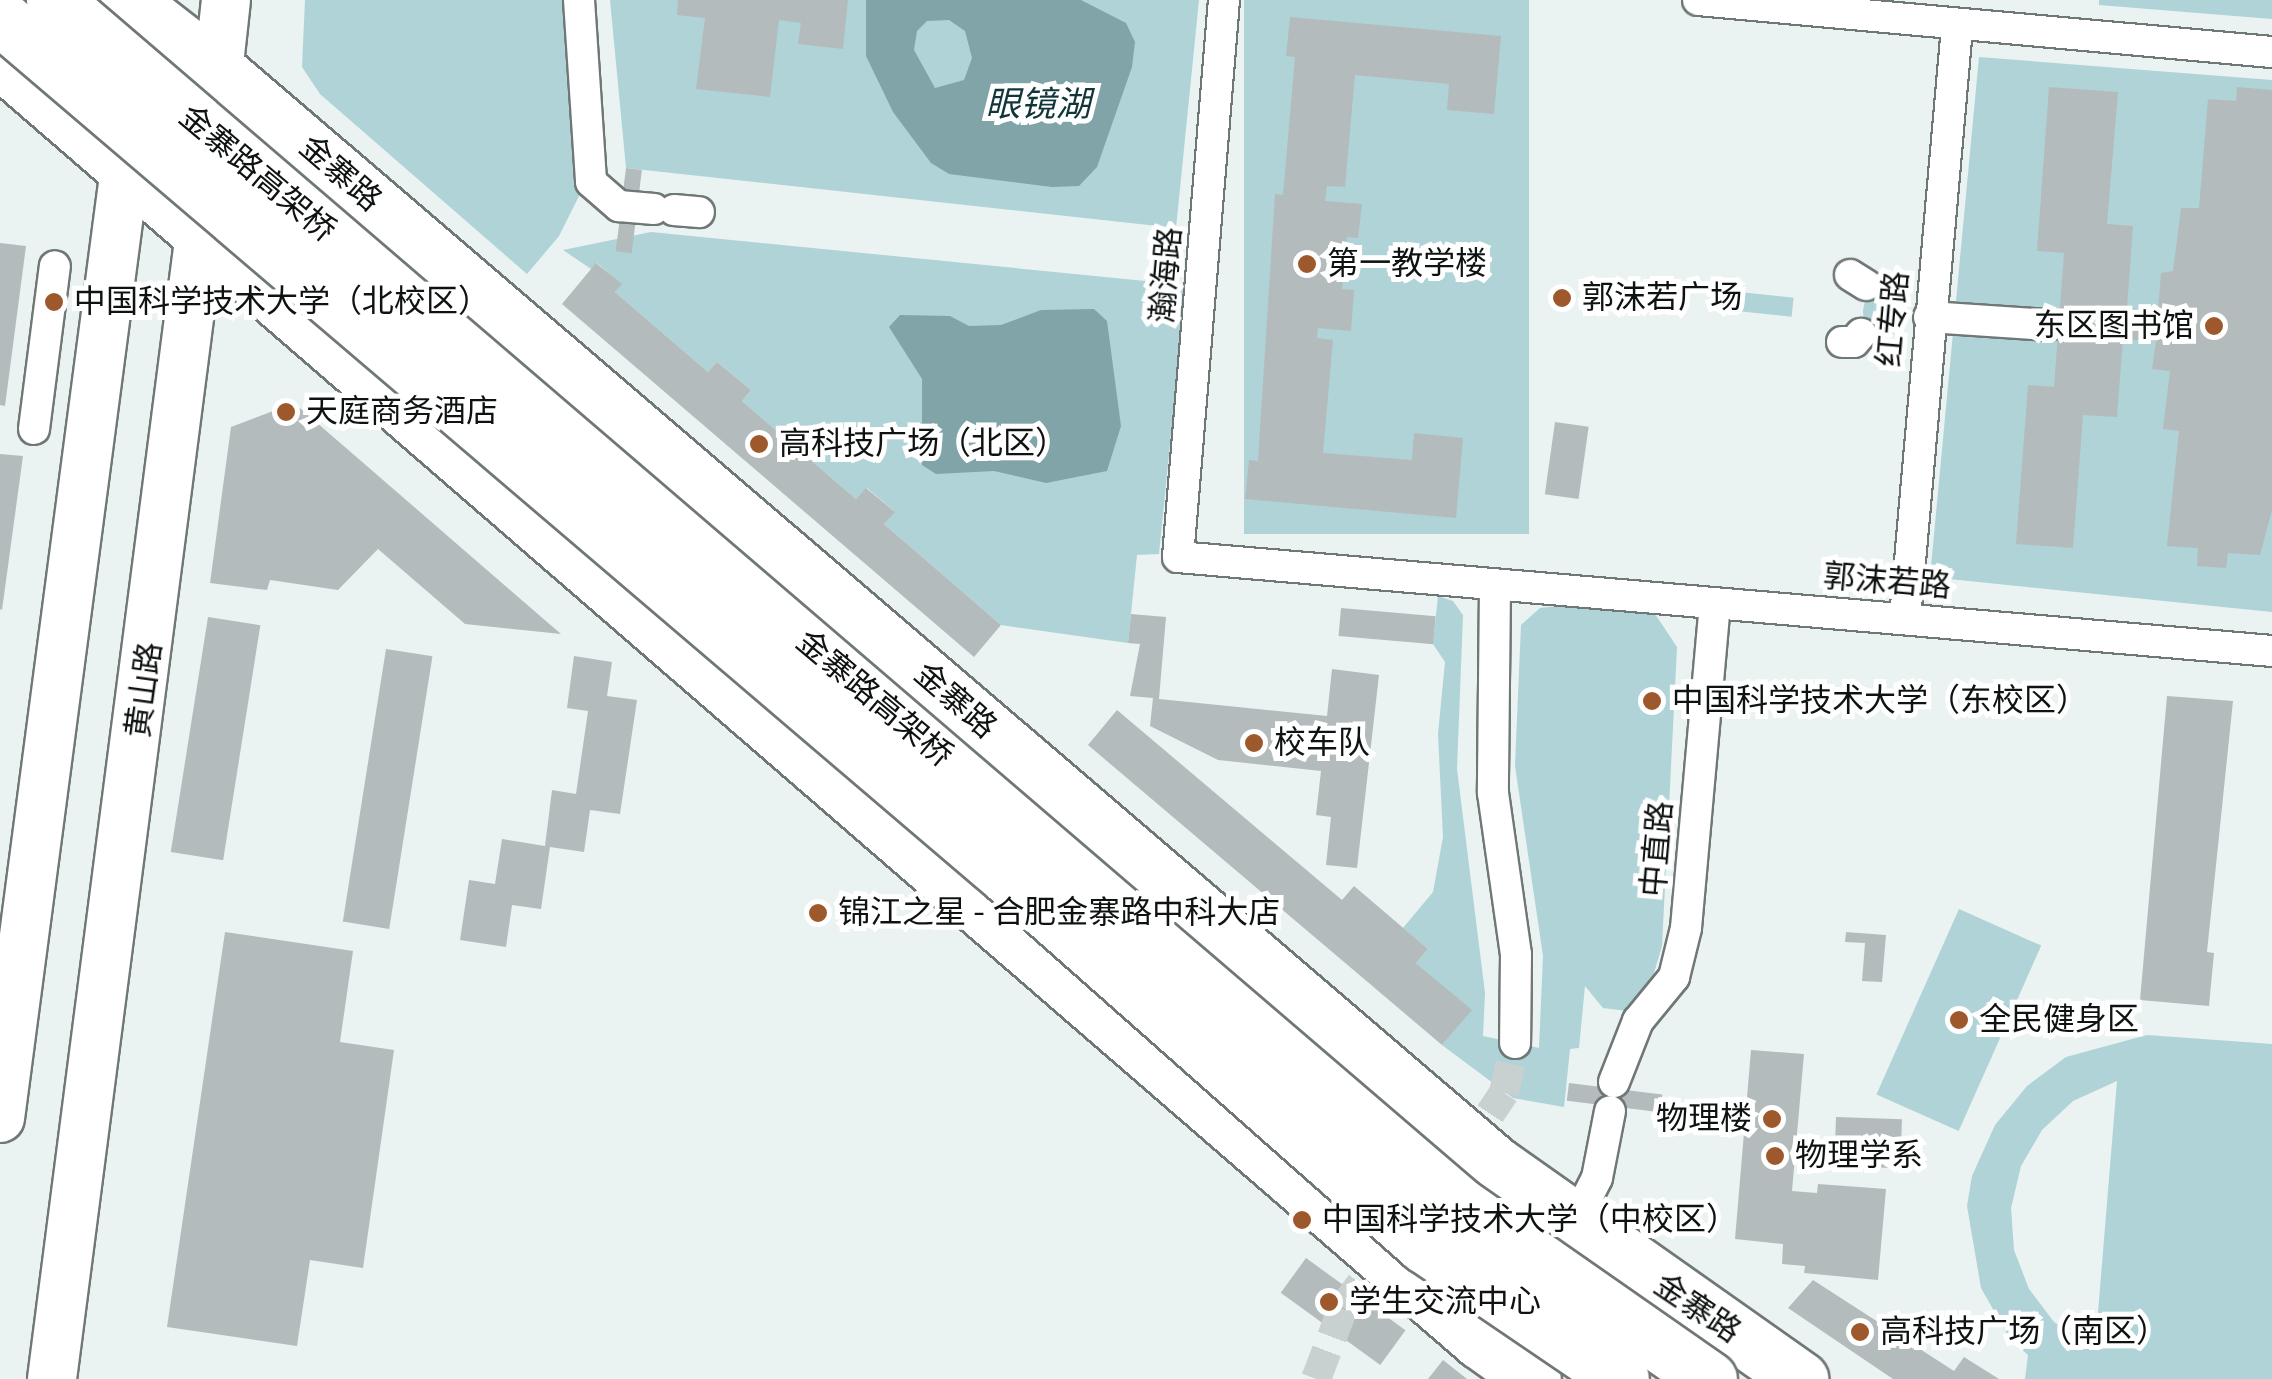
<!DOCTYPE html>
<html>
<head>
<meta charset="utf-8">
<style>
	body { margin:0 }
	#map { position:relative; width:2272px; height:1379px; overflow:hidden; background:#eaf2f2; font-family:Karla,"Noto Sans SC",sans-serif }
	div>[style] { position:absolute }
	.green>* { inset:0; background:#afd3d6; transform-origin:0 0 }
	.round { border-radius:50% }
	.water>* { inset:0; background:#80a4a7; transform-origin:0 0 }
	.building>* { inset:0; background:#b4bbbc; transform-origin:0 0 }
	.street-tunnel>* { height:30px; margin-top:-15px; transform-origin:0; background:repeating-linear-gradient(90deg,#c9d0d0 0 30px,transparent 0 45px) }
	.roads { filter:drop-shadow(2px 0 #707777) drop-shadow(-2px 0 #707777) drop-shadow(0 2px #707777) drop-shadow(0 -2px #707777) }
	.street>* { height:30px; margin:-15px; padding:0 15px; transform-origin:15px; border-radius:15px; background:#fff }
	.primary>* { height:48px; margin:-24px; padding:0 24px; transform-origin:24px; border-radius:24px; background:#fff }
	.highway>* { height:55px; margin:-27.5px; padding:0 27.5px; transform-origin:27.5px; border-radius:27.5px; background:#fff }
	.bridges { filter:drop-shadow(2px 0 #707777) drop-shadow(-2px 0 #707777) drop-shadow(0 2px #707777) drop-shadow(0 -2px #707777) }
	.highway-bridge>* { height:55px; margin:-27.5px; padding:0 27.5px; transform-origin:27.5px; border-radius:27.5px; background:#fff }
	.dots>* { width:28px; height:28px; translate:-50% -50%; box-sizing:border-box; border:5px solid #fff; border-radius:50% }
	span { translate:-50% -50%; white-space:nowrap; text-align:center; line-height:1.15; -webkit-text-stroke:10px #fff; paint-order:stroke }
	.street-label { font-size:32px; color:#0f1212 }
	.poi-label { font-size:32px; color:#0f1212 }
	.left { translate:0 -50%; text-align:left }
	.right { translate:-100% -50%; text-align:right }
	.water-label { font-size:35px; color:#113639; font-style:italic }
</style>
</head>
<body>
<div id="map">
	<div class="green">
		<i style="clip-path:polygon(305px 0,567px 0,579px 196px,559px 236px,527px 274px,320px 94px,302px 67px)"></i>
		<i style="clip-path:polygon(610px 0,1199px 0,1176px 228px,626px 168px)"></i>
		<i style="left:1244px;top:0;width:285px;height:534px"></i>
		<i style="clip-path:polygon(2099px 0,2272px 0,2272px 19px,2099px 5px)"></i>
		<i style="clip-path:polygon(1979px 57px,2272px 80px,2272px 612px,1930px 577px)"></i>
		<i style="clip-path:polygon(651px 232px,1186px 285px,1159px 554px,1137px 555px,1128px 643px,1001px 625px,884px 524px,894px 511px,867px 488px,856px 499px,742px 401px,751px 390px,717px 362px,708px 372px,615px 292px,621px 284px,597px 263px,591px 269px,563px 250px)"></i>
		<i class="round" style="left:1863px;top:289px;width:46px;height:46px"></i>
		<i style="left:1720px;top:290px;width:74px;height:19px;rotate:6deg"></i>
		<i style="clip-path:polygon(1438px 596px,1453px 601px,1463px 615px,1457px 769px,1485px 993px,1483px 1036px,1539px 1048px,1543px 956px,1515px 766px,1521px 625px,1540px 608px,1558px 606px,1653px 611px,1677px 647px,1662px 946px,1649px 990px,1627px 1011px,1603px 1008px,1585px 986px,1579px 1048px,1570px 1049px,1564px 1107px,1513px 1098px,1442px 1045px,1471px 1010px,1416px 963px,1428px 949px,1403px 928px,1433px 892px,1443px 837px,1438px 734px,1445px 662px,1433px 644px)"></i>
		<i style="left:1959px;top:909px;width:90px;height:203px;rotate:24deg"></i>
		<i style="clip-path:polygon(evenodd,2147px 1035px,2272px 1044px,2272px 1379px,2025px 1379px,2028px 1355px,2010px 1339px,1981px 1288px,1967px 1206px,1972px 1176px,1995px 1125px,2027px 1086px,2066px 1057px,2147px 1035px,2117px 1081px,2095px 1349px,2094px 1349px,2054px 1322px,2029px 1289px,2014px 1250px,2011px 1208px,2021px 1166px,2042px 1130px,2073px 1101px,2117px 1081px)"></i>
	</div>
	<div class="water">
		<i style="clip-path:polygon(evenodd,866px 0,1081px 0,1126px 23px,1135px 42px,1132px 67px,1097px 167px,1079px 186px,1052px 187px,949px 174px,931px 163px,893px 112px,866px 56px,866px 0,949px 20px,965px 31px,972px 58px,964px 80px,935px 88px,914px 50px,917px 31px,927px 21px,949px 20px)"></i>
		<i style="left:1611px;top:281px;width:73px;height:17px;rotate:5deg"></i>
		<i style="clip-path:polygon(1094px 309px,1107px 321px,1121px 426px,1107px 471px,1046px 483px,994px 471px,936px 474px,922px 465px,922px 379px,889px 327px,900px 315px,950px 316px,969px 326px,1001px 325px,1041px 310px)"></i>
	</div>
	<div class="building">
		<i style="clip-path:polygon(678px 0,848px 0,843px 49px,798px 44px,801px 23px,779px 20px,770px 97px,696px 89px,705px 18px,677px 15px)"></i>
		<i style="clip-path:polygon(1290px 17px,1501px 36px,1494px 114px,1447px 110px,1449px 84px,1355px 75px,1345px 187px,1327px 186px,1325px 201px,1362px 204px,1358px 238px,1347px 237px,1342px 289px,1354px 290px,1351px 331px,1318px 328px,1317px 338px,1333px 340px,1323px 453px,1412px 460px,1414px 433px,1463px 438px,1456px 518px,1245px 499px,1249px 460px,1258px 461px,1275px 194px,1283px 195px,1295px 57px,1286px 56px)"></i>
		<i style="clip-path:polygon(2049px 87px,2118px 92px,2107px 224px,2133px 226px,2127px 308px,2158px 311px,2161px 273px,2173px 271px,2181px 208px,2199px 208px,2208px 99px,2236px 101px,2237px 87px,2272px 90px,2272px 510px,2260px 555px,2228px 553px,2226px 568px,2197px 566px,2198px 548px,2167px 546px,2179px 431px,2163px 429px,2170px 371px,2152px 369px,2156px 341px,2123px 339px,2117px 417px,2083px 415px,2073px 548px,2016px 544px,2028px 385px,2054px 387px,2064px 253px,2037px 251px)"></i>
		<i style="left:626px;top:168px;width:16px;height:84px;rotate:7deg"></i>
		<i style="clip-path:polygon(0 243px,26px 246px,5px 406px,0 405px)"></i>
		<i style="clip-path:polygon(596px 263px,622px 284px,615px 292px,708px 372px,717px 362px,751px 390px,742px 401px,856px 499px,866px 488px,895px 512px,884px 524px,1001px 625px,974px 657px,562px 304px)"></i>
		<i style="clip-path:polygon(294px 403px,561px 634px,465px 624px,378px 549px,338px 590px,270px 580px,267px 590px,210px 583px,231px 427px)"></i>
		<i style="left:1555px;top:422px;width:34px;height:73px;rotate:8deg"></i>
		<i style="clip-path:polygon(0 454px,23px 456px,2px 610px,0 609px)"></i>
		<i style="left:1341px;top:608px;width:95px;height:28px;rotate:5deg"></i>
		<i style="clip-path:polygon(1131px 614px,1166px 617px,1159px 699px,1327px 716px,1332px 669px,1379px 675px,1357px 868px,1326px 865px,1331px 817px,1316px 815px,1321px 771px,1218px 760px,1150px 726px,1153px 698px,1130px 696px,1140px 644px,1128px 643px)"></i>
		<i style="left:208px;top:617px;width:53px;height:238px;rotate:9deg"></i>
		<i style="left:386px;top:649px;width:47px;height:276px;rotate:9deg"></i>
		<i style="clip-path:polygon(574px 656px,612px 662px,607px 696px,637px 700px,620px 814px,590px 810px,584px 852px,550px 847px,541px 909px,512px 905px,506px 947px,460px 940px,469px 880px,495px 884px,502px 839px,545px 846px,552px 790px,576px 794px,588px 711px,567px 708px)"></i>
		<i style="clip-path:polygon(2167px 696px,2233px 701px,2207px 952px,2214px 953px,2209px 1006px,2140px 1000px)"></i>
		<i style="clip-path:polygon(1117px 710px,1342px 900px,1354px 886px,1428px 949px,1416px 963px,1472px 1010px,1442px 1045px,1088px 745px)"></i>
		<i style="clip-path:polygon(225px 932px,353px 951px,340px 1042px,394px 1050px,363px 1268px,310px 1260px,297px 1346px,167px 1327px)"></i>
		<i style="clip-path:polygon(1846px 932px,1886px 935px,1882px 982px,1862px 981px,1865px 943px,1845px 942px)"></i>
		<i style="clip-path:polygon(1751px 1050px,1804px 1054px,1792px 1191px,1817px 1193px,1818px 1184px,1886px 1189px,1878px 1280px,1804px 1273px,1805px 1266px,1782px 1264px,1783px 1244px,1735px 1239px)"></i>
		<i style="left:1569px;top:1083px;width:94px;height:18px;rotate:7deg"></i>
		<i style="left:1836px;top:1117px;width:66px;height:49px;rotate:2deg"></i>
		<i style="left:1306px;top:1258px;width:123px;height:43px;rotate:36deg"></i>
		<i style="clip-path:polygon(1813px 1280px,1954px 1371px,1964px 1357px,1999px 1379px,1893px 1379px,1788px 1308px)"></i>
		<i style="clip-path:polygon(1443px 1360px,1467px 1379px,1428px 1379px)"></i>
	</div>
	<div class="street-tunnel">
		<i style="left:1465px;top:1151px;width:70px;rotate:-56.1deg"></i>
		<i style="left:1504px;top:1093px;width:51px;rotate:-77.6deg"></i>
		<i style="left:1316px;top:1379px;width:76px;rotate:-69.2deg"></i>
		<i style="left:1343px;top:1308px;width:77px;rotate:-53.4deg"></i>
	</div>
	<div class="roads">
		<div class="street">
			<i style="left:579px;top:0;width:182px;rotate:86.2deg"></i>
			<i style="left:591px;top:182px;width:37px;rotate:41deg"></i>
			<i style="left:619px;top:206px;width:35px;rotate:5deg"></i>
			<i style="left:1224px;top:0;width:559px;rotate:94.72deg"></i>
			<i style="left:1178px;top:557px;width:1098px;rotate:4.91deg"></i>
			<i style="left:1698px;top:0;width:576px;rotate:5.18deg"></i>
			<i style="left:674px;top:210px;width:25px;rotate:5deg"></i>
			<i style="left:1850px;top:275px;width:19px;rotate:32deg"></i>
			<i style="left:1929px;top:317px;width:120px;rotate:3.8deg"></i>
			<i style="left:1842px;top:342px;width:12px"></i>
			<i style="left:1854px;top:342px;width:11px;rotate:-49deg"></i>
			<i style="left:34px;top:429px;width:164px;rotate:-82.7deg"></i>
			<i style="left:1495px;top:587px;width:206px;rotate:90.6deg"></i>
			<i style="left:1493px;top:793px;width:163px;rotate:81.9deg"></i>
			<i style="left:1516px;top:954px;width:89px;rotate:90.6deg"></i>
			<i style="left:1905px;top:618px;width:593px;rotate:-84.97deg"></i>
			<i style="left:1614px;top:1082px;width:66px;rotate:-68.5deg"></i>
			<i style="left:1638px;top:1021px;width:57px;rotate:-50.7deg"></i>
			<i style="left:1674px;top:977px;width:50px;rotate:-76.2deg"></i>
			<i style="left:1686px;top:928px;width:326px;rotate:-84.9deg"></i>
			<i style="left:1570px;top:1231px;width:59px;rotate:-63deg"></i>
			<i style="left:1597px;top:1178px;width:68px;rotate:-79deg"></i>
		</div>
		<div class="primary">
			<i style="left:215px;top:101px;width:102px;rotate:-83.8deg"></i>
			<i style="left:0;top:1118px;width:988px;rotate:-82.5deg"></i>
			<i style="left:52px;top:1379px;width:1187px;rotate:-82.64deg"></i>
		</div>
		<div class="highway">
			<i style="left:128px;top:0;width:114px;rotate:37.9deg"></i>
			<i style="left:218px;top:70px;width:1680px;rotate:40.58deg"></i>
			<i style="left:1494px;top:1163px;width:375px;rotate:35.2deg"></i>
			<i style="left:0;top:60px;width:1957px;rotate:40.88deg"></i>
			<i style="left:1480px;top:1341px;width:65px;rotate:35.6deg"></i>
		</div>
	</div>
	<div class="bridges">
		<div class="highway-bridge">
			<i style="left:54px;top:0;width:1850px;rotate:40.61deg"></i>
			<i style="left:1458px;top:1204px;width:306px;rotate:34.9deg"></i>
			<i style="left:0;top:17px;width:1326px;rotate:40.47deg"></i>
			<i style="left:1009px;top:878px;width:554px;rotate:41.49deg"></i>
			<i style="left:1424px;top:1245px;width:238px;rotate:34.2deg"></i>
		</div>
	</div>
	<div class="dots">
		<i style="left:1307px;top:264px;background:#9d592b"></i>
		<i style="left:1562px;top:298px;background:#9d592b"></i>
		<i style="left:54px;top:302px;background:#9d592b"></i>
		<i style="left:2214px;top:326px;background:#9d592b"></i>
		<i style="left:286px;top:412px;background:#9d592b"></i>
		<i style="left:759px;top:444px;background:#9d592b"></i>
		<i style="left:1652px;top:701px;background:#9d592b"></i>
		<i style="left:1254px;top:743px;background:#9d592b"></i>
		<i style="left:818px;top:913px;background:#9d592b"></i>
		<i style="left:1959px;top:1020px;background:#9d592b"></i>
		<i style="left:1772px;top:1119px;background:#9d592b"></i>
		<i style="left:1775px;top:1156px;background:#9d592b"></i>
		<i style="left:1302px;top:1220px;background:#9d592b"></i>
		<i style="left:1329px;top:1302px;background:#9d592b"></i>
		<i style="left:1860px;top:1332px;background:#9d592b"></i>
	</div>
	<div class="street-label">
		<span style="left:257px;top:174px;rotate:40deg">金寨路高架桥</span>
		<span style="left:340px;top:174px;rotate:41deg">金寨路</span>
		<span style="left:1167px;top:275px;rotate:-85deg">瀚海路</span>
		<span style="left:1894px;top:319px;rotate:-85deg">红专路</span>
		<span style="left:1887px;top:582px;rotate:5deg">郭沫若路</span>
		<span style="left:145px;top:690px;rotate:-82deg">黄山路</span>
		<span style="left:874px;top:699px;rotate:40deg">金寨路高架桥</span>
		<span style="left:955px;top:701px;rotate:41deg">金寨路</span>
		<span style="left:1658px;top:849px;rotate:-85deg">中直路</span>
		<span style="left:1697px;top:1309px;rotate:34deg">金寨路</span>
	</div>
	<div class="poi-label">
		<span class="left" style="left:1327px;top:264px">第一教学楼</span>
		<span class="left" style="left:1582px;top:298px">郭沫若广场</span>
		<span class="left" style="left:74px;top:302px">中国科学技术大学（北校区）</span>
		<span class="right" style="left:2194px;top:326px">东区图书馆</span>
		<span class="left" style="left:306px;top:412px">天庭商务酒店</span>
		<span class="left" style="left:779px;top:444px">高科技广场（北区）</span>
		<span class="left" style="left:1672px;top:701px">中国科学技术大学（东校区）</span>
		<span class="left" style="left:1274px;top:743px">校车队</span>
		<span class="left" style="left:838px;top:913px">锦江之星 - 合肥金寨路中科大店</span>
		<span class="left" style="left:1979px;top:1020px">全民健身区</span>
		<span class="right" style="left:1752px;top:1119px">物理楼</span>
		<span class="left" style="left:1795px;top:1156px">物理学系</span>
		<span class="left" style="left:1322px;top:1220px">中国科学技术大学（中校区）</span>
		<span class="left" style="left:1349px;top:1302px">学生交流中心</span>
		<span class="left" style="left:1880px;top:1332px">高科技广场（南区）</span>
	</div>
	<div class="water-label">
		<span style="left:1038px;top:105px">眼镜湖</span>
	</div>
</div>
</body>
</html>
